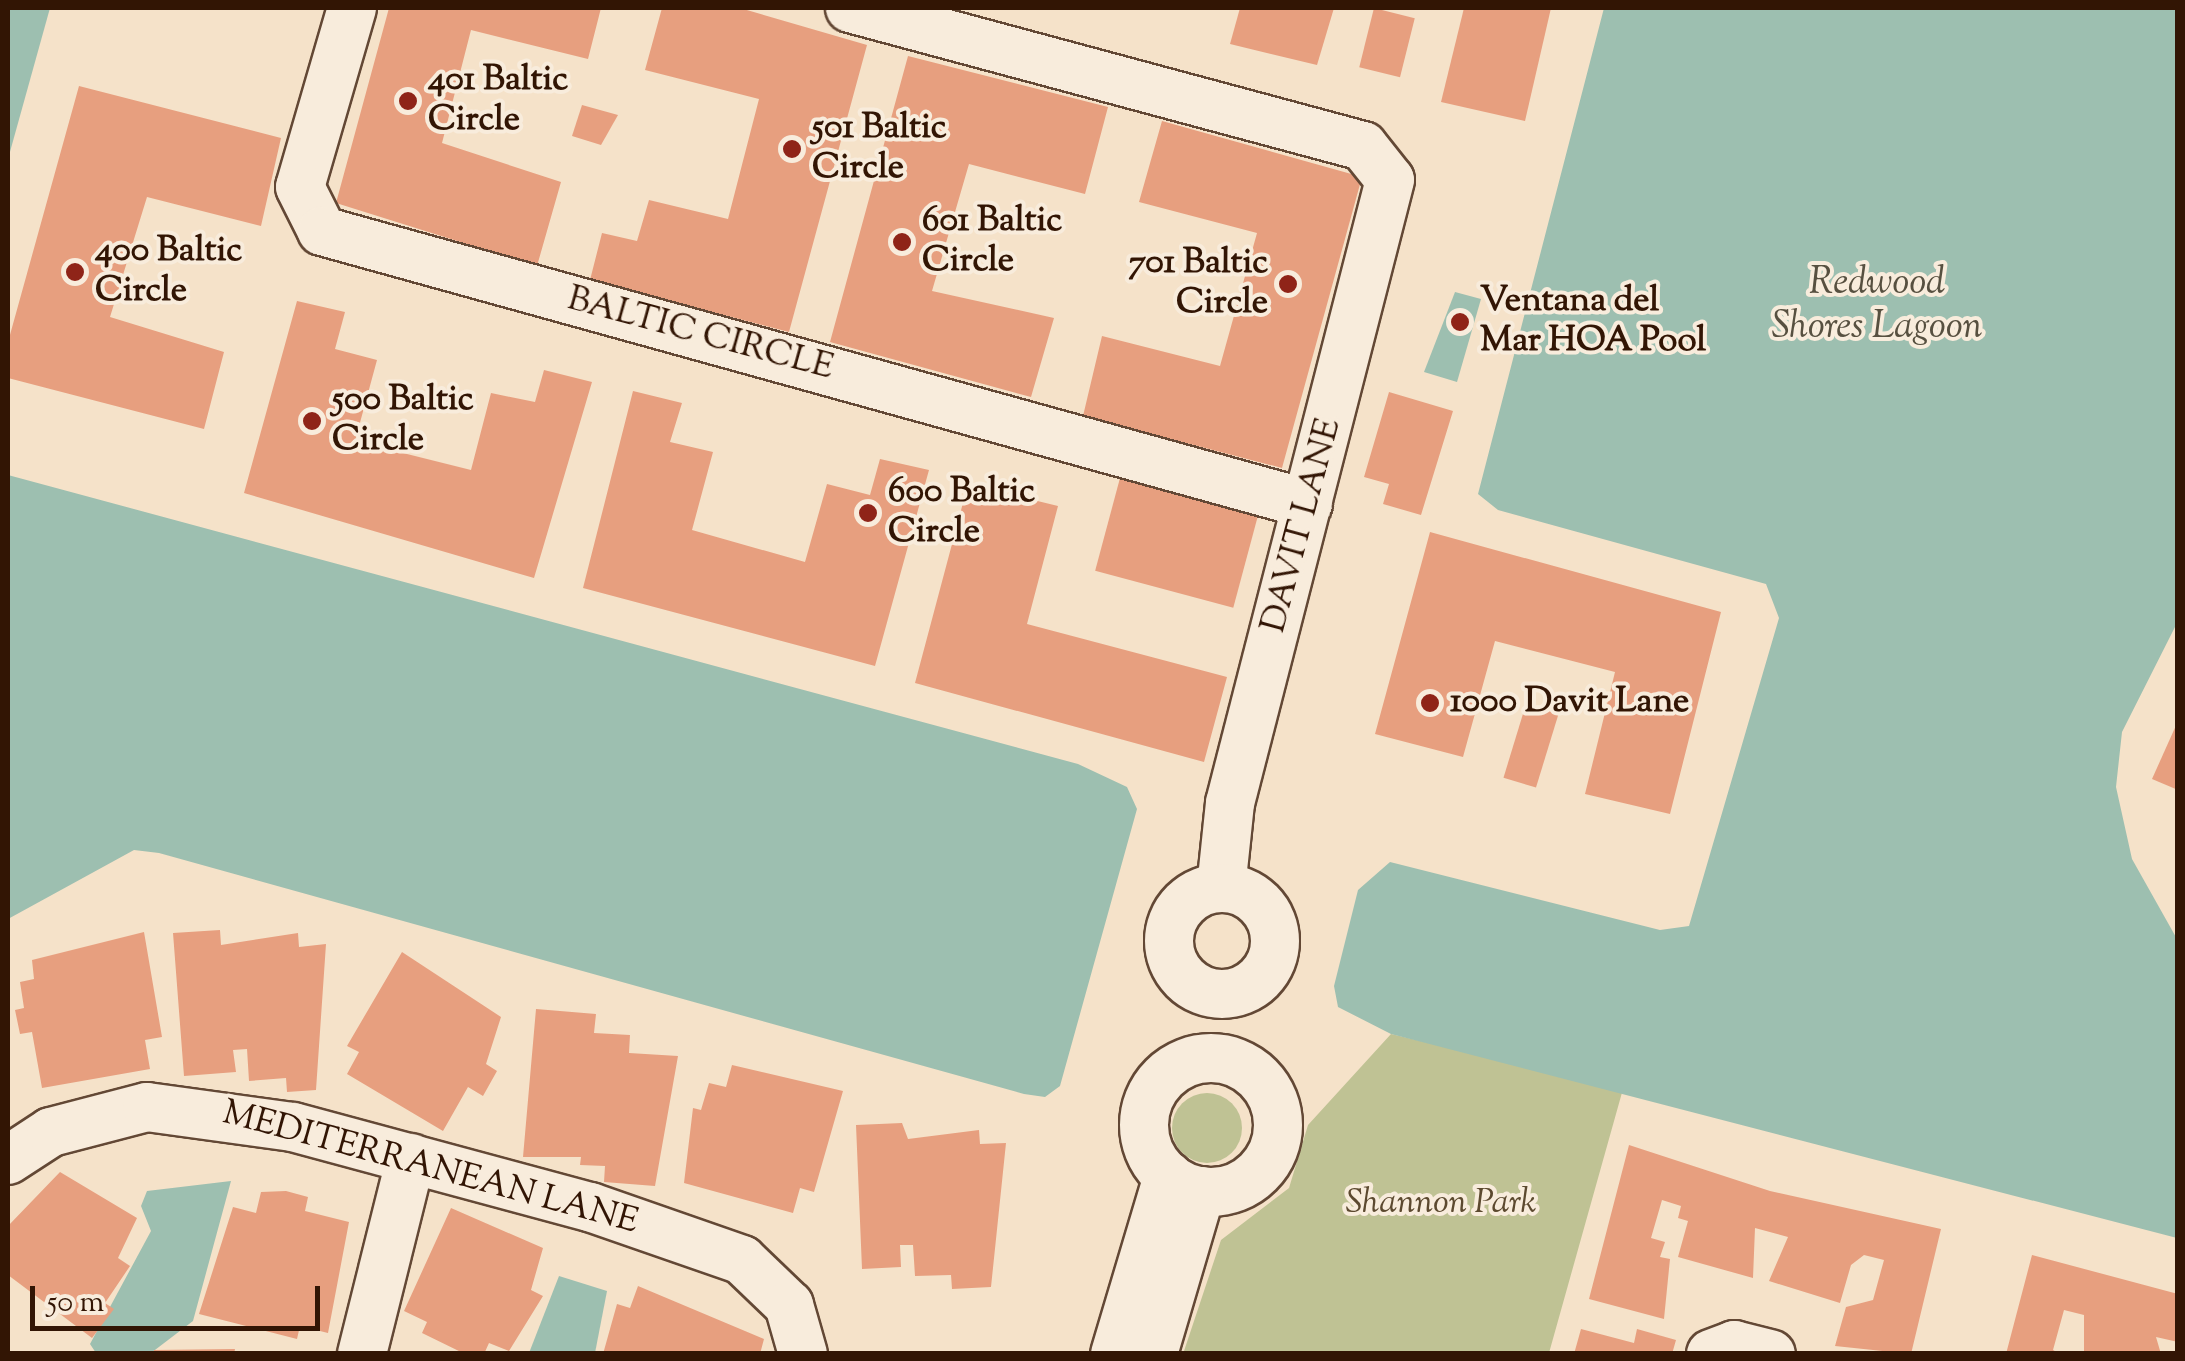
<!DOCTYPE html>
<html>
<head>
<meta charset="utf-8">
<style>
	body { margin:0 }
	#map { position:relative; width:2185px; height:1361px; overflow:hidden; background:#f5e2c9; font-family:"Sorts Mill Goudy",serif }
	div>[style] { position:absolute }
	.green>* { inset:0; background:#bfc294 }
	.round { border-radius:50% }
	.water>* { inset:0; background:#9dbfb0 }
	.building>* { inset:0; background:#e79f7f; transform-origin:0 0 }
	.roads { filter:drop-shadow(2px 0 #634835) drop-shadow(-2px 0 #634835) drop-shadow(0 2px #634835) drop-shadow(0 -2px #634835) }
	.minor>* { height:48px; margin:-24px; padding:0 24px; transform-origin:24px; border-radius:24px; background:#f8ecdc }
	.minor>.ring { margin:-24px; padding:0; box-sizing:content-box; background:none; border:48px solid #f8ecdc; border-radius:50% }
	.dots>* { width:28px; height:28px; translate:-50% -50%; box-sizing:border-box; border:5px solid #f8ecdc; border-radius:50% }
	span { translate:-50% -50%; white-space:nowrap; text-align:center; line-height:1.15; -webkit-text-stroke:8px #f8ecdc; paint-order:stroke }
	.poi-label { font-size:35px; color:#321504; font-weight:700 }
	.left { translate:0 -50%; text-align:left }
	.right { translate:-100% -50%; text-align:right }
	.street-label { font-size:35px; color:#321504 }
	.park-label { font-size:35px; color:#5c492f; font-style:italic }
	.water-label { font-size:38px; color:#575040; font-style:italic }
	.frame { position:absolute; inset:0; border:10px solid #321504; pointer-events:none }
	.scale { position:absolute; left:30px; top:1286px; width:290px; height:45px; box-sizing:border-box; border:5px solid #321504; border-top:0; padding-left:12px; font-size:30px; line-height:35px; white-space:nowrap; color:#321504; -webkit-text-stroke:8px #f8ecdc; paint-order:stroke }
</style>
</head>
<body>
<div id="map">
	<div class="green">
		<i style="clip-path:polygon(1391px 1034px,1623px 1089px,1549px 1353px,1183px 1354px,1221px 1240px,1289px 1188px,1308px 1125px)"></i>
		<i class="round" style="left:1172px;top:1093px;width:70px;height:70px"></i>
	</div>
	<div class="water">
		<i style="clip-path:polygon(8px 8px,50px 8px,8px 159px)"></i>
		<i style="clip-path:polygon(1604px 8px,2177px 8px,2177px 623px,2122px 732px,2116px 787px,2132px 859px,2177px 939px,2177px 1238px,1391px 1034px,1338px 1007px,1334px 986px,1358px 890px,1390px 862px,1660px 930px,1689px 926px,1779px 618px,1766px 584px,1498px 510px,1478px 494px)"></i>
		<i style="clip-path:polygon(1455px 292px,1481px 299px,1457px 382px,1424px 372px)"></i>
		<i style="clip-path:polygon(8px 475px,1078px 764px,1127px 787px,1137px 809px,1060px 1086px,1045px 1097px,1024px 1094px,159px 853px,134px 850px,8px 919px)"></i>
		<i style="clip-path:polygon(231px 1181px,193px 1321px,151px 1353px,96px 1353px,90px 1344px,151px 1231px,141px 1206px,147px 1191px)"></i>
		<i style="clip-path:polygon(559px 1276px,607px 1291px,595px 1353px,529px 1353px)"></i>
	</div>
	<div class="building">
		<i style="clip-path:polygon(389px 8px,601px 8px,588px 59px,471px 30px,442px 143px,561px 182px,537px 266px,336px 203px)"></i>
		<i style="clip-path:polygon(662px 8px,740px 8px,867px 45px,789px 332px,590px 280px,602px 233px,637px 241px,649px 200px,728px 219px,759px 99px,645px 70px)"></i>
		<i style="clip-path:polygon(1240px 8px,1334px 8px,1317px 65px,1230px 44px)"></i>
		<i style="left:1374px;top:8px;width:42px;height:61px;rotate:14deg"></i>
		<i style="clip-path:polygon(1464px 8px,1551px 8px,1525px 121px,1441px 102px)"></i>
		<i style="clip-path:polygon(908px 56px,1108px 107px,1085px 194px,969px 164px,932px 291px,1054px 318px,1031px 397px,830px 342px)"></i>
		<i style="clip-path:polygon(79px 86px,281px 138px,261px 226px,147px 197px,110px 317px,224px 352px,204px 429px,8px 378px,8px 342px)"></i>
		<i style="clip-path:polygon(582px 105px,618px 115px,601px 145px,572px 136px)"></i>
		<i style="clip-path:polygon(1162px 121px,1362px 177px,1282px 468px,1083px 416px,1102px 336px,1220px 366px,1257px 233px,1139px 202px)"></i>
		<i style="clip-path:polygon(297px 301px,345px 312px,335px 349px,377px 360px,355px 441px,471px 470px,491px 393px,535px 402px,544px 370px,592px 382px,534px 578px,244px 493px)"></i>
		<i style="clip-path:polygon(633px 391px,682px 403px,670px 442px,713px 452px,692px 530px,805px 562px,827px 484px,870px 495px,880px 459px,929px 470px,875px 666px,583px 588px)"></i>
		<i style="clip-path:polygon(1389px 392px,1453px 411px,1421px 515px,1383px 504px,1389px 484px,1364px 477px)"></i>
		<i style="left:1120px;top:478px;width:143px;height:96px;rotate:15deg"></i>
		<i style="clip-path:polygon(968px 484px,1058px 506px,1027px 624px,1227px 677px,1204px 762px,915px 683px)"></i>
		<i style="clip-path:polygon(1430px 532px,1721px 612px,1670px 814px,1585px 794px,1615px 672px,1495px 641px,1463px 757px,1375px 734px)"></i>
		<i style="left:1526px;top:704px;width:34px;height:77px;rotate:17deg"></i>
		<i style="clip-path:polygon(2178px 721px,2178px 790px,2152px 779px)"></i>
		<i style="clip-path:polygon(220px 930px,221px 945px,298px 933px,299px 947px,326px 944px,316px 1090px,287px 1092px,286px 1078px,249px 1081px,247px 1049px,233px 1050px,236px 1072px,184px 1076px,173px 933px)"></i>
		<i style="clip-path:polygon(144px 932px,162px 1037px,145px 1040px,150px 1069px,42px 1088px,32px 1032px,20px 1034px,15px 1010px,24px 1008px,20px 982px,34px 979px,32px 960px)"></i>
		<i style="clip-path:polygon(402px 952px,501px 1017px,486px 1064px,497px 1071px,483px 1096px,468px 1087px,443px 1131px,347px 1074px,359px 1052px,347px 1046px)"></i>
		<i style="clip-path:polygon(536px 1009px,596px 1014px,594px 1033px,630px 1035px,629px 1053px,678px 1056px,655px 1186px,604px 1182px,605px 1166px,580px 1165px,581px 1157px,523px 1157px)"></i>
		<i style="clip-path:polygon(732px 1065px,843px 1091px,814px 1192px,800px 1188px,793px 1213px,684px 1183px,693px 1108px,701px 1110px,709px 1083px,726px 1087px)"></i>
		<i style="clip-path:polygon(902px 1123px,908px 1139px,979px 1130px,980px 1144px,1006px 1143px,991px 1287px,952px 1289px,951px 1275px,915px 1276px,913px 1245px,900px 1245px,901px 1267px,862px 1269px,856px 1125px)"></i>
		<i style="clip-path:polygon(1629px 1145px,1770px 1191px,1941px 1229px,1911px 1354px,1835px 1346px,1846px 1307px,1873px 1300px,1884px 1260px,1864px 1255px,1851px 1265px,1840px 1303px,1769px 1281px,1788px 1237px,1755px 1228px,1753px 1278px,1678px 1257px,1688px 1221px,1678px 1218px,1681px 1206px,1662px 1200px,1651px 1238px,1665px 1242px,1660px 1257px,1670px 1259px,1664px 1319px,1589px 1299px)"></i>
		<i style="clip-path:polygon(60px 1172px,137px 1218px,118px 1258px,130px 1266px,105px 1303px,114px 1309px,92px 1338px,8px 1275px,8px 1226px)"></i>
		<i style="clip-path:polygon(286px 1191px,308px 1197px,305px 1211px,349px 1222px,328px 1333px,300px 1326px,297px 1339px,199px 1314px,233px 1207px,256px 1213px,261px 1192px)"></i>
		<i style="clip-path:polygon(451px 1208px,543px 1248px,531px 1290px,543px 1296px,509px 1351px,489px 1343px,484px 1354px,465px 1354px,422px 1333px,427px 1322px,404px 1311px)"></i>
		<i style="clip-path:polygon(2032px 1255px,2178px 1294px,2178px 1342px,2156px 1337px,2161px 1354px,2084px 1354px,2084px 1315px,2064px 1310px,2053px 1350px,2060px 1354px,2006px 1354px)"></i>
		<i style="clip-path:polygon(638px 1286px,764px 1339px,760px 1354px,603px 1354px,617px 1304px,630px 1308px)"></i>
		<i style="clip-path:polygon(1581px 1329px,1634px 1343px,1637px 1329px,1676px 1340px,1672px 1354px,1574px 1354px)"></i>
		<i style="clip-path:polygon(235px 1349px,234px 1354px,154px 1354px,154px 1350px)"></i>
	</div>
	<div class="roads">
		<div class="minor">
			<i style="left:352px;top:8px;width:186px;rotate:106.2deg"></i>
			<i style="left:300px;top:187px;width:49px;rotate:63.4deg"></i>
			<i style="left:322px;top:231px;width:1023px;rotate:15.48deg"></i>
			<i style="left:850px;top:8px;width:531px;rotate:15.06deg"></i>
			<i style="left:1363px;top:146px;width:43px;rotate:51.5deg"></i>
			<i style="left:1390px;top:180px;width:643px;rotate:104.4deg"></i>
			<i style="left:1230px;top:803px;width:85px;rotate:96deg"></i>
			<i class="ring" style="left:1169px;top:888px;width:58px;height:58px"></i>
			<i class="ring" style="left:1144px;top:1058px;width:86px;height:86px"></i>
			<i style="left:8px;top:1160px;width:51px;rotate:-33.1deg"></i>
			<i style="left:51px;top:1132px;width:99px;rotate:-14.6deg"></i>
			<i style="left:147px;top:1107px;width:147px;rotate:7.8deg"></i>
			<i style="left:293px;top:1127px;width:308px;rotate:15.1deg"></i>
			<i style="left:590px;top:1207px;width:161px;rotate:19.2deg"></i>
			<i style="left:742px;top:1260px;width:65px;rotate:43.8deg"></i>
			<i style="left:789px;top:1305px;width:51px;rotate:74.1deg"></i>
			<i style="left:362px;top:1354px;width:202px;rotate:-76deg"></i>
			<i style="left:1115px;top:1354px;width:186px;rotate:-73.4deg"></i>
			<i style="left:1153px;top:1354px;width:170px;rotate:-73.6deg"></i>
			<i style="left:1711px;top:1354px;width:25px;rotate:-21deg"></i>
			<i style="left:1734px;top:1345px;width:38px;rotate:14deg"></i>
		</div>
	</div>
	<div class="dots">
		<i style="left:408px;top:101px;background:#8f2418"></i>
		<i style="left:792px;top:149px;background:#8f2418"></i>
		<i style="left:902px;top:242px;background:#8f2418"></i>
		<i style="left:75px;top:272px;background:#8f2418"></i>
		<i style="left:1288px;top:284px;background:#8f2418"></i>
		<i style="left:1460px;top:322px;background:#8f2418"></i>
		<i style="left:312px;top:421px;background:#8f2418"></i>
		<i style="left:868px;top:513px;background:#8f2418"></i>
		<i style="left:1430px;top:703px;background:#8f2418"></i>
	</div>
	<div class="poi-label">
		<span class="left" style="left:428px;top:101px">401 Baltic<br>Circle</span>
		<span class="left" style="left:812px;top:149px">501 Baltic<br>Circle</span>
		<span class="left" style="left:922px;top:242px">601 Baltic<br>Circle</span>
		<span class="left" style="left:95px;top:272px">400 Baltic<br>Circle</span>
		<span class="right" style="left:1268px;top:284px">701 Baltic<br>Circle</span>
		<span class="left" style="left:1480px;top:322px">Ventana del<br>Mar HOA Pool</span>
		<span class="left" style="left:332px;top:421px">500 Baltic<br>Circle</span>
		<span class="left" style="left:888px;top:513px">600 Baltic<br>Circle</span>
		<span class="left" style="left:1450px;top:703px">1000 Davit Lane</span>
	</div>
	<div class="street-label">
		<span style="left:700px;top:335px;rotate:15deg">BALTIC CIRCLE</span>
		<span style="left:1303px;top:526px;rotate:-75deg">DAVIT LANE</span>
		<span style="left:430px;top:1169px;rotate:15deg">MEDITERRANEAN LANE</span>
	</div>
	<div class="park-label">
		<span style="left:1441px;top:1204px">Shannon Park</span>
	</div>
	<div class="water-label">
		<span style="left:1877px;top:307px">Redwood<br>Shores Lagoon</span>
	</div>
	<div class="frame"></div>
	<div class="scale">50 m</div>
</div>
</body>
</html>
